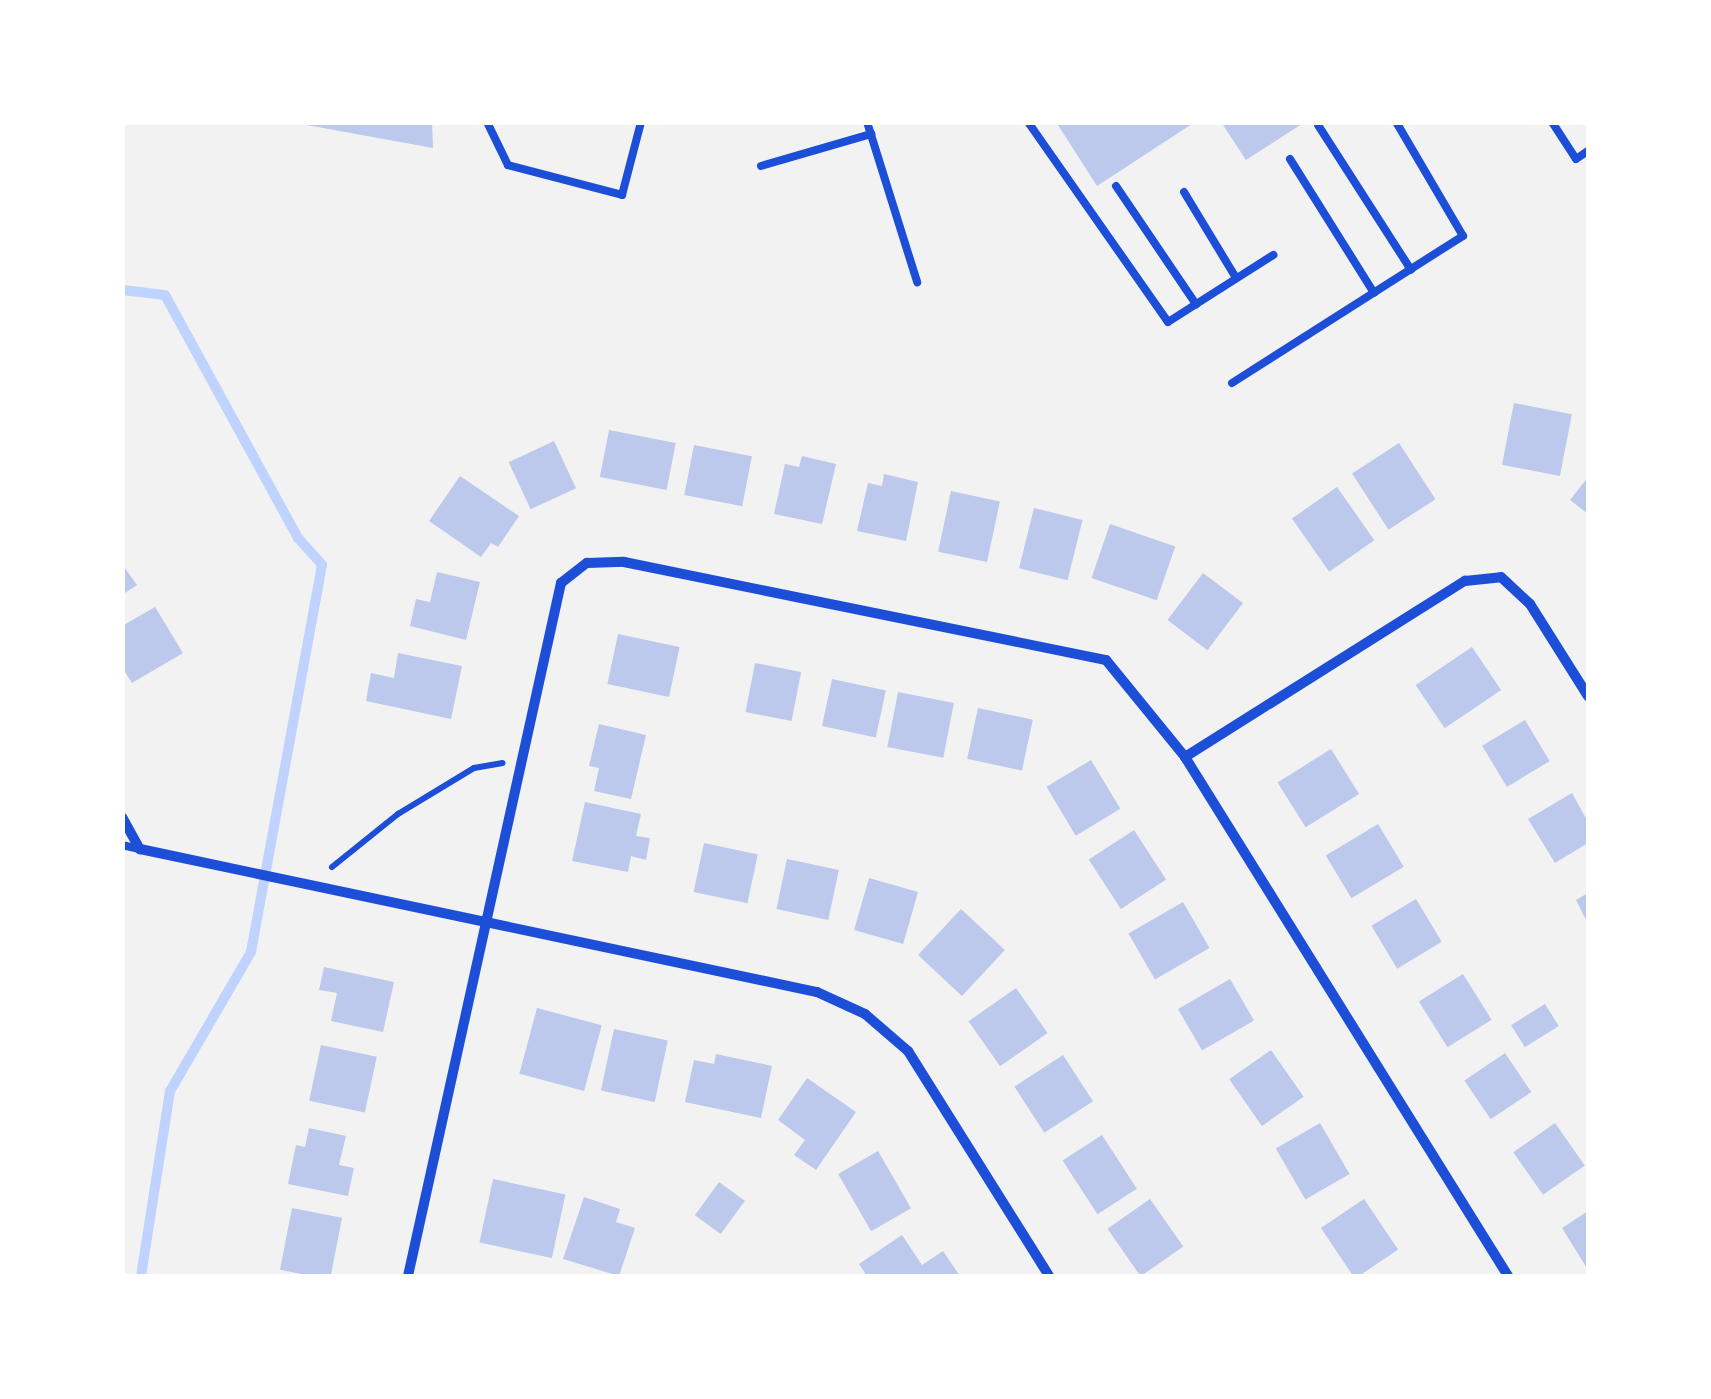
<!DOCTYPE html>
<html>
<head>
<meta charset="utf-8">
<style>
	body { margin:0 }
	#map { position:relative; width:1711px; height:1399px; overflow:hidden; background:#f2f2f2; font-family:"Exo 2",sans-serif }
	div>[style] { position:absolute }
	.stream>* { height:10px; margin:-5px; padding:0 5px; transform-origin:5px; border-radius:5px; background:#bfd3fe }
	.building>* { inset:0; background:#bdc9ec; transform-origin:0 0 }
	.path>* { height:6px; margin:-3px; padding:0 3px; transform-origin:3px; border-radius:3px; background:#1d4ed8 }
	.service>* { height:8px; margin:-4px; padding:0 4px; transform-origin:4px; border-radius:4px; background:#1d4ed8 }
	.minor>* { height:10px; margin:-5px; padding:0 5px; transform-origin:5px; border-radius:5px; background:#1d4ed8 }
	span { translate:-50% -50%; white-space:nowrap; text-align:center; line-height:1.15; -webkit-text-stroke:8px #fff; paint-order:stroke }
	.frame { position:absolute; inset:0; border:125px solid #fff; pointer-events:none }
</style>
</head>
<body>
<div id="map">
	<div class="stream">
		<i style="left:122px;top:290px;width:43px;rotate:6.6deg"></i>
		<i style="left:165px;top:295px;width:277px;rotate:61.3deg"></i>
		<i style="left:298px;top:538px;width:36px;rotate:48deg"></i>
		<i style="left:322px;top:565px;width:393px;rotate:100.4deg"></i>
		<i style="left:251px;top:952px;width:161px;rotate:120.2deg"></i>
		<i style="left:170px;top:1091px;width:187px;rotate:98.9deg"></i>
	</div>
	<div class="building">
		<i style="clip-path:polygon(301px 122px,432px 122px,433px 148px,301px 124px)"></i>
		<i style="clip-path:polygon(1056px 122px,1195px 122px,1097px 186px)"></i>
		<i style="clip-path:polygon(1221px 122px,1305px 122px,1246px 160px)"></i>
		<i style="left:1514px;top:403px;width:59px;height:63px;rotate:11deg"></i>
		<i style="left:609px;top:430px;width:68px;height:48px;rotate:11deg"></i>
		<i style="left:554px;top:441px;width:52px;height:50px;rotate:65deg"></i>
		<i style="left:1399px;top:443px;width:67px;height:56px;rotate:57deg"></i>
		<i style="left:694px;top:445px;width:59px;height:51px;rotate:11deg"></i>
		<i style="clip-path:polygon(802px 456px,836px 464px,822px 524px,774px 514px,785px 464px,799px 467px)"></i>
		<i style="clip-path:polygon(884px 474px,918px 482px,906px 541px,857px 531px,868px 483px,882px 486px)"></i>
		<i style="clip-path:polygon(460px 476px,519px 516px,498px 547px,491px 543px,481px 557px,429px 521px)"></i>
		<i style="clip-path:polygon(1588px 477px,1588px 514px,1570px 500px)"></i>
		<i style="left:1337px;top:487px;width:65px;height:55px;rotate:55deg"></i>
		<i style="left:951px;top:491px;width:50px;height:62px;rotate:12deg"></i>
		<i style="left:1034px;top:508px;width:50px;height:62px;rotate:14deg"></i>
		<i style="left:1110px;top:524px;width:69px;height:57px;rotate:19deg"></i>
		<i style="clip-path:polygon(122px 564px,137px 585px,122px 595px)"></i>
		<i style="clip-path:polygon(437px 572px,480px 582px,466px 640px,410px 626px,416px 599px,430px 602px)"></i>
		<i style="left:1203px;top:573px;width:50px;height:59px;rotate:37deg"></i>
		<i style="clip-path:polygon(155px 607px,183px 653px,132px 683px,122px 667px,122px 626px)"></i>
		<i style="left:618px;top:634px;width:63px;height:51px;rotate:12deg"></i>
		<i style="left:1472px;top:647px;width:52px;height:68px;rotate:56deg"></i>
		<i style="clip-path:polygon(398px 653px,462px 666px,451px 719px,366px 701px,371px 673px,394px 678px)"></i>
		<i style="left:755px;top:663px;width:47px;height:50px;rotate:11deg"></i>
		<i style="left:832px;top:679px;width:55px;height:48px;rotate:12deg"></i>
		<i style="left:898px;top:692px;width:57px;height:56px;rotate:11deg"></i>
		<i style="left:978px;top:708px;width:56px;height:52px;rotate:12deg"></i>
		<i style="left:1525px;top:720px;width:48px;height:50px;rotate:59deg"></i>
		<i style="clip-path:polygon(599px 724px,646px 735px,631px 799px,594px 791px,599px 768px,589px 766px)"></i>
		<i style="left:1331px;top:749px;width:53px;height:63px;rotate:58deg"></i>
		<i style="left:1091px;top:760px;width:57px;height:52px;rotate:59deg"></i>
		<i style="clip-path:polygon(1572px 793px,1588px 822px,1588px 843px,1555px 863px,1528px 819px)"></i>
		<i style="clip-path:polygon(585px 802px,641px 814px,636px 836px,650px 838px,646px 860px,631px 856px,628px 872px,572px 861px)"></i>
		<i style="left:1378px;top:824px;width:50px;height:61px;rotate:59deg"></i>
		<i style="left:1134px;top:830px;width:59px;height:54px;rotate:57deg"></i>
		<i style="left:704px;top:843px;width:55px;height:50px;rotate:12deg"></i>
		<i style="left:787px;top:859px;width:53px;height:51px;rotate:12deg"></i>
		<i style="left:869px;top:878px;width:51px;height:54px;rotate:16deg"></i>
		<i style="clip-path:polygon(1588px 893px,1588px 924px,1576px 900px)"></i>
		<i style="left:1416px;top:899px;width:50px;height:52px;rotate:59deg"></i>
		<i style="left:1183px;top:902px;width:53px;height:63px;rotate:60deg"></i>
		<i style="left:961px;top:909px;width:60px;height:63px;rotate:43deg"></i>
		<i style="clip-path:polygon(324px 967px,394px 982px,383px 1032px,331px 1021px,337px 993px,319px 990px)"></i>
		<i style="left:1463px;top:974px;width:54px;height:52px;rotate:58deg"></i>
		<i style="left:1230px;top:979px;width:48px;height:60px;rotate:60deg"></i>
		<i style="left:1016px;top:988px;width:55px;height:58px;rotate:55deg"></i>
		<i style="left:1545px;top:1004px;width:26px;height:40px;rotate:58deg"></i>
		<i style="left:537px;top:1008px;width:67px;height:68px;rotate:15deg"></i>
		<i style="left:614px;top:1029px;width:55px;height:63px;rotate:12deg"></i>
		<i style="left:321px;top:1045px;width:57px;height:57px;rotate:12deg"></i>
		<i style="left:1271px;top:1050px;width:57px;height:51px;rotate:55deg"></i>
		<i style="left:1505px;top:1053px;width:47px;height:49px;rotate:56deg"></i>
		<i style="clip-path:polygon(716px 1054px,772px 1066px,761px 1118px,685px 1102px,694px 1060px,714px 1064px)"></i>
		<i style="left:1063px;top:1055px;width:55px;height:58px;rotate:57deg"></i>
		<i style="clip-path:polygon(807px 1078px,856px 1112px,816px 1170px,794px 1155px,805px 1140px,778px 1120px)"></i>
		<i style="left:1320px;top:1123px;width:59px;height:51px;rotate:60deg"></i>
		<i style="left:1555px;top:1123px;width:52px;height:51px;rotate:55deg"></i>
		<i style="clip-path:polygon(309px 1128px,346px 1136px,339px 1165px,354px 1168px,348px 1196px,288px 1184px,296px 1145px,305px 1147px)"></i>
		<i style="left:1102px;top:1135px;width:64px;height:47px;rotate:57deg"></i>
		<i style="left:878px;top:1151px;width:66px;height:46px;rotate:60deg"></i>
		<i style="left:493px;top:1179px;width:74px;height:65px;rotate:12deg"></i>
		<i style="left:719px;top:1182px;width:32px;height:41px;rotate:36deg"></i>
		<i style="clip-path:polygon(584px 1197px,620px 1209px,616px 1222px,635px 1228px,619px 1276px,563px 1259px)"></i>
		<i style="left:1150px;top:1199px;width:58px;height:52px;rotate:55deg"></i>
		<i style="left:1364px;top:1199px;width:61px;height:52px;rotate:56deg"></i>
		<i style="left:292px;top:1208px;width:51px;height:63px;rotate:11deg"></i>
		<i style="clip-path:polygon(1588px 1211px,1588px 1270px,1562px 1228px)"></i>
		<i style="clip-path:polygon(902px 1235px,922px 1265px,943px 1251px,960px 1276px,867px 1276px,859px 1264px)"></i>
	</div>
	<div class="path">
		<i style="left:332px;top:867px;width:85px;rotate:-38.8deg"></i>
		<i style="left:398px;top:814px;width:89px;rotate:-31.2deg"></i>
		<i style="left:474px;top:768px;width:29px;rotate:-10deg"></i>
	</div>
	<div class="service">
		<i style="left:487px;top:122px;width:48px;rotate:64deg"></i>
		<i style="left:508px;top:165px;width:118px;rotate:14.7deg"></i>
		<i style="left:622px;top:195px;width:75px;rotate:-75.4deg"></i>
		<i style="left:867px;top:122px;width:168px;rotate:72.6deg"></i>
		<i style="left:1028px;top:122px;width:244px;rotate:55deg"></i>
		<i style="left:1168px;top:322px;width:125px;rotate:-32.5deg"></i>
		<i style="left:1552px;top:122px;width:44px;rotate:57deg"></i>
		<i style="left:1576px;top:159px;width:14px;rotate:-34deg"></i>
		<i style="left:1318px;top:125px;width:172px;rotate:57.3deg"></i>
		<i style="left:1290px;top:159px;width:158px;rotate:57.9deg"></i>
		<i style="left:761px;top:166px;width:115px;rotate:-16.2deg"></i>
		<i style="left:1116px;top:186px;width:143px;rotate:55.9deg"></i>
		<i style="left:1184px;top:192px;width:100px;rotate:58.8deg"></i>
		<i style="left:1232px;top:383px;width:274px;rotate:-32.5deg"></i>
		<i style="left:1463px;top:236px;width:132px;rotate:-120.4deg"></i>
		<i style="left:122px;top:845px;width:18px;rotate:13deg"></i>
	</div>
	<div class="minor">
		<i style="left:1185px;top:757px;width:331px;rotate:-32.2deg"></i>
		<i style="left:1465px;top:581px;width:36px;rotate:-6deg"></i>
		<i style="left:1501px;top:577px;width:40px;rotate:43deg"></i>
		<i style="left:1530px;top:604px;width:109px;rotate:57.8deg"></i>
		<i style="left:122px;top:817px;width:37px;rotate:61deg"></i>
		<i style="left:140px;top:849px;width:692px;rotate:11.93deg"></i>
		<i style="left:817px;top:992px;width:53px;rotate:24.6deg"></i>
		<i style="left:865px;top:1014px;width:57px;rotate:40.7deg"></i>
		<i style="left:908px;top:1051px;width:266px;rotate:57.9deg"></i>
		<i style="left:408px;top:1276px;width:710px;rotate:-77.55deg"></i>
		<i style="left:561px;top:583px;width:33px;rotate:-38deg"></i>
		<i style="left:587px;top:563px;width:37px;rotate:-2deg"></i>
		<i style="left:624px;top:562px;width:492px;rotate:11.5deg"></i>
		<i style="left:1106px;top:660px;width:125px;rotate:50.8deg"></i>
		<i style="left:1185px;top:757px;width:611px;rotate:58.1deg"></i>
	</div>
	<div class="frame"></div>
</div>
</body>
</html>
